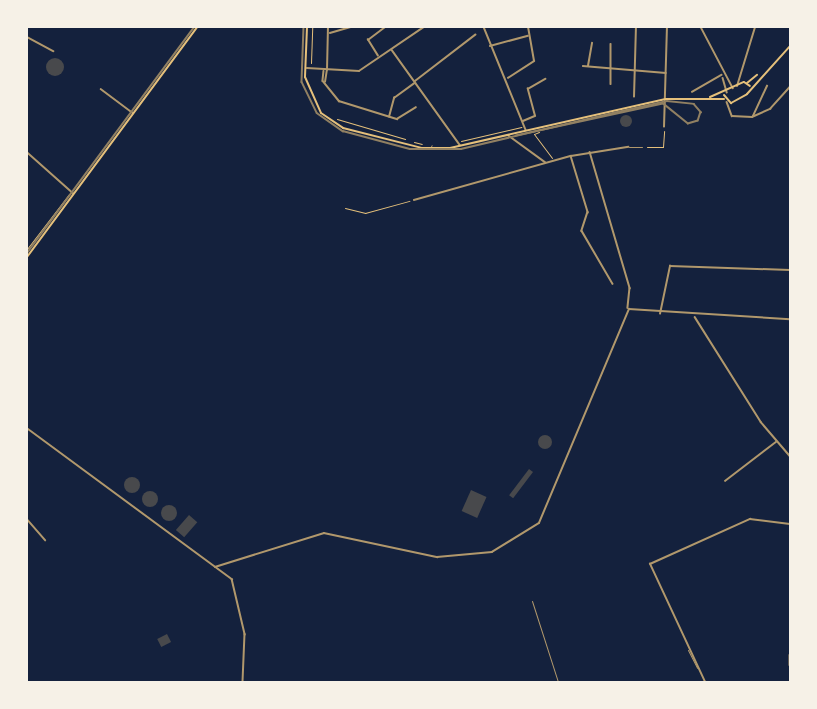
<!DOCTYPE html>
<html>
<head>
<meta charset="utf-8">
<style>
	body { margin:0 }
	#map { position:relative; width:817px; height:709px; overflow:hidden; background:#14213d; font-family:"PT Sans",sans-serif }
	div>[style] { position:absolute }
	.building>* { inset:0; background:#48494c; transform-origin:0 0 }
	.round { border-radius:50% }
	.path>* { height:1px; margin:-0.5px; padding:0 0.5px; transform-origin:0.5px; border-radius:0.5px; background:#e5c07b }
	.service>* { height:1px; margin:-0.5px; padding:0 0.5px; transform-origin:0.5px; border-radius:0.5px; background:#b1986c }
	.minor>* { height:1.5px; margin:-0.75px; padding:0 0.75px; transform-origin:0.75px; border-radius:0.75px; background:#b1986c }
	.tertiary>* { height:2px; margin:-1px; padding:0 1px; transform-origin:1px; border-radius:1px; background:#b1986c }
	.secondary>* { height:2px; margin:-1px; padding:0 1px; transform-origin:1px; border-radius:1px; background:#e5c07b }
	.tram>* { height:1.5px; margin:-0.75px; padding:0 0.75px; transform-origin:0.75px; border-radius:0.75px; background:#918062 }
	span { translate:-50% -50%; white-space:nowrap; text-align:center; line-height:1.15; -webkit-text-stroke:6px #f6f1e7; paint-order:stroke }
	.frame { position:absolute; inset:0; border:28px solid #f6f1e7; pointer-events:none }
</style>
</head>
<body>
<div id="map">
	<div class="building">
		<i class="round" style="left:46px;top:58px;width:18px;height:18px"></i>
		<i class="round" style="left:620px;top:115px;width:12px;height:12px"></i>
		<i class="round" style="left:538px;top:435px;width:14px;height:14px"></i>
		<i style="left:529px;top:469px;width:5px;height:33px;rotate:37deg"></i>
		<i class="round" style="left:124px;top:477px;width:16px;height:16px"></i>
		<i style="left:471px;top:490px;width:17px;height:23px;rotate:24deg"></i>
		<i class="round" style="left:142px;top:491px;width:16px;height:16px"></i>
		<i class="round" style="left:161px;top:505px;width:16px;height:16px"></i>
		<i style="left:189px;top:515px;width:11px;height:20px;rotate:41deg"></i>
		<i style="left:167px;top:634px;width:9px;height:11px;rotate:63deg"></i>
	</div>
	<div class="path">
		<i style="left:311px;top:63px;width:36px;rotate:-88deg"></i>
		<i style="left:337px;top:119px;width:71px;rotate:16.4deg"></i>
		<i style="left:539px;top:132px;width:5px;rotate:158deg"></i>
		<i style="left:534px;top:134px;width:30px;rotate:53deg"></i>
		<i style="left:461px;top:141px;width:62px;rotate:-13.1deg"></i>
		<i style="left:414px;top:142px;width:8px;rotate:14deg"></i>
		<i style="left:647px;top:147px;width:16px"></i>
		<i style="left:663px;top:147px;width:16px;rotate:-86deg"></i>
		<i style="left:345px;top:208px;width:21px;rotate:14deg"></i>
		<i style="left:365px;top:213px;width:46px;rotate:-15.3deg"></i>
		<i style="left:27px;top:249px;width:69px;rotate:-52.6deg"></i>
	</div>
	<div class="service">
		<i style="left:431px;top:146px;width:1px;rotate:-45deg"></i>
		<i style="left:629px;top:147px;width:13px"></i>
		<i style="left:532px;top:601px;width:85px;rotate:72.2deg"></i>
		<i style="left:688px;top:650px;width:20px;rotate:63deg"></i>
	</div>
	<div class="minor">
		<i style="left:484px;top:27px;width:111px;rotate:67.8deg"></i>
		<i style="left:701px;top:27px;width:69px;rotate:62.3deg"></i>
		<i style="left:330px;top:33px;width:22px;rotate:-16deg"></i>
		<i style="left:27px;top:37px;width:30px;rotate:28deg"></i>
		<i style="left:611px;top:44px;width:40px;rotate:90deg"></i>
		<i style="left:490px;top:46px;width:39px;rotate:-15deg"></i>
		<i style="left:392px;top:50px;width:117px;rotate:54.4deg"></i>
		<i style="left:378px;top:56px;width:19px;rotate:-122deg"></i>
		<i style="left:368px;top:40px;width:21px;rotate:-37deg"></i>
		<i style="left:583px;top:66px;width:83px;rotate:4.8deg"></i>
		<i style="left:588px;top:66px;width:23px;rotate:-80deg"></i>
		<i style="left:307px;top:68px;width:52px;rotate:3.3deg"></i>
		<i style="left:359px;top:71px;width:78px;rotate:-34.1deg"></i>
		<i style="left:327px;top:70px;width:43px;rotate:-88.7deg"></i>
		<i style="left:324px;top:71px;width:10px;rotate:96deg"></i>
		<i style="left:323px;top:81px;width:26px;rotate:51deg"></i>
		<i style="left:339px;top:101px;width:61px;rotate:17.2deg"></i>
		<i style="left:397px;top:119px;width:22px;rotate:-32deg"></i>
		<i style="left:508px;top:78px;width:31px;rotate:-33deg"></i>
		<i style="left:534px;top:61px;width:35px;rotate:-100deg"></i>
		<i style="left:723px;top:78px;width:15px;rotate:74deg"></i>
		<i style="left:415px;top:81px;width:76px;rotate:-37.5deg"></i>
		<i style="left:325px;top:82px;width:12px;rotate:-81deg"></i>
		<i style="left:101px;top:89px;width:40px;rotate:37deg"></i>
		<i style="left:692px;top:92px;width:34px;rotate:-30deg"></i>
		<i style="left:634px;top:97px;width:70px;rotate:-88.4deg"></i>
		<i style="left:727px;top:102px;width:15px;rotate:70deg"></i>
		<i style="left:732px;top:116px;width:20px;rotate:3deg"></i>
		<i style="left:752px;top:117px;width:20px;rotate:-24deg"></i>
		<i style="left:770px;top:109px;width:30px;rotate:-48deg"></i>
		<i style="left:753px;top:116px;width:33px;rotate:-65deg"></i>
		<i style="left:389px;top:117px;width:20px;rotate:-75deg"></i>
		<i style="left:394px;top:98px;width:26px;rotate:-36deg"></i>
		<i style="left:523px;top:121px;width:13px;rotate:-23deg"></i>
		<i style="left:535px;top:116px;width:28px;rotate:-105deg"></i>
		<i style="left:528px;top:89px;width:20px;rotate:-30deg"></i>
		<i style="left:664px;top:127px;width:100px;rotate:-88.3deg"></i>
		<i style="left:508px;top:135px;width:46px;rotate:36.1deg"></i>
		<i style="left:27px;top:152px;width:62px;rotate:41.7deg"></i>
		<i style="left:590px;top:152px;width:142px;rotate:73.6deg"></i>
		<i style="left:630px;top:288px;width:20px;rotate:96deg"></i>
		<i style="left:571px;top:156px;width:59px;rotate:73.1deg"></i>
		<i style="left:588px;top:212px;width:20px;rotate:108deg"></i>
		<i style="left:582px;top:231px;width:61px;rotate:59.7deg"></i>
		<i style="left:414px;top:200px;width:163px;rotate:-15.7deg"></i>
		<i style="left:571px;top:156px;width:58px;rotate:-9deg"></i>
		<i style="left:660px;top:314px;width:49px;rotate:-78.2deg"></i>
		<i style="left:670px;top:266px;width:120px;rotate:1.9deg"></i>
		<i style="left:695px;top:317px;width:124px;rotate:57.8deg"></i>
		<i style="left:761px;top:422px;width:45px;rotate:49.5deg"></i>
		<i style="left:27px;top:428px;width:255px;rotate:36.4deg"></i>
		<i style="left:232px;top:579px;width:57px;rotate:76.7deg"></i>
		<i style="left:245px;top:634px;width:48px;rotate:92.4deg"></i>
		<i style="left:725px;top:481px;width:64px;rotate:-37.4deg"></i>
		<i style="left:27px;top:519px;width:28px;rotate:49deg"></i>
		<i style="left:215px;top:567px;width:114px;rotate:-17.3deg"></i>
		<i style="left:324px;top:533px;width:116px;rotate:12deg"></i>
		<i style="left:437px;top:557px;width:55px;rotate:-5.2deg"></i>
		<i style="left:492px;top:552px;width:55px;rotate:-31.7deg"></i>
		<i style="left:539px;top:523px;width:232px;rotate:-67.2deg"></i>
		<i style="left:629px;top:309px;width:161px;rotate:3.6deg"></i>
		<i style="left:790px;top:655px;width:10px;rotate:90deg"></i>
		<i style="left:705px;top:682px;width:130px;rotate:-115deg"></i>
		<i style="left:650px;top:564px;width:110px;rotate:-24.2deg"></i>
		<i style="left:750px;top:519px;width:40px;rotate:7.1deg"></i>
	</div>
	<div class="tertiary">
		<i style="left:737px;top:86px;width:62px;rotate:-73deg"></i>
	</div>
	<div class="secondary">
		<i style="left:307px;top:27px;width:50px;rotate:92.3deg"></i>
		<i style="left:305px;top:77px;width:39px;rotate:66deg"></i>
		<i style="left:321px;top:113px;width:27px;rotate:34deg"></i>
		<i style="left:343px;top:128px;width:81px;rotate:14.2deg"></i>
		<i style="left:422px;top:148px;width:28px"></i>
		<i style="left:450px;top:148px;width:221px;rotate:-12.8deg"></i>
		<i style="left:666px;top:99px;width:58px"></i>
		<i style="left:747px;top:83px;width:13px;rotate:-39deg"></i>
		<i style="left:724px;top:95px;width:11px;rotate:49deg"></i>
		<i style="left:731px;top:103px;width:18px;rotate:-29deg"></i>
		<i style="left:747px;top:94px;width:64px;rotate:-48.1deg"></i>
		<i style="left:710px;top:97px;width:37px;rotate:-24deg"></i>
		<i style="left:744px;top:82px;width:7px;rotate:34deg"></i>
		<i style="left:27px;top:257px;width:286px;rotate:-53.5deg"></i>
	</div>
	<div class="tram">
		<i style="left:304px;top:27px;width:55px;rotate:92.1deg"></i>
		<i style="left:302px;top:82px;width:34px;rotate:64deg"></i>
		<i style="left:317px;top:113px;width:32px;rotate:35deg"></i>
		<i style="left:343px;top:131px;width:69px;rotate:15deg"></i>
		<i style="left:410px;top:149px;width:51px"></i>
		<i style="left:461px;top:149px;width:156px;rotate:-13.3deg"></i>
		<i style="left:613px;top:113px;width:55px;rotate:-12.5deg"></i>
		<i style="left:667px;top:101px;width:27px;rotate:6deg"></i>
		<i style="left:694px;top:104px;width:11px;rotate:49deg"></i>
		<i style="left:701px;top:112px;width:9px;rotate:108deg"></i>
		<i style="left:698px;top:121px;width:10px;rotate:163deg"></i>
		<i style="left:688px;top:124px;width:32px;rotate:-141deg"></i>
		<i style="left:663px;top:104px;width:150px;rotate:167.7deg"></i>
		<i style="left:27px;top:253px;width:281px;rotate:-53.5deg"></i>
	</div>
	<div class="frame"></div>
</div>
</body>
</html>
